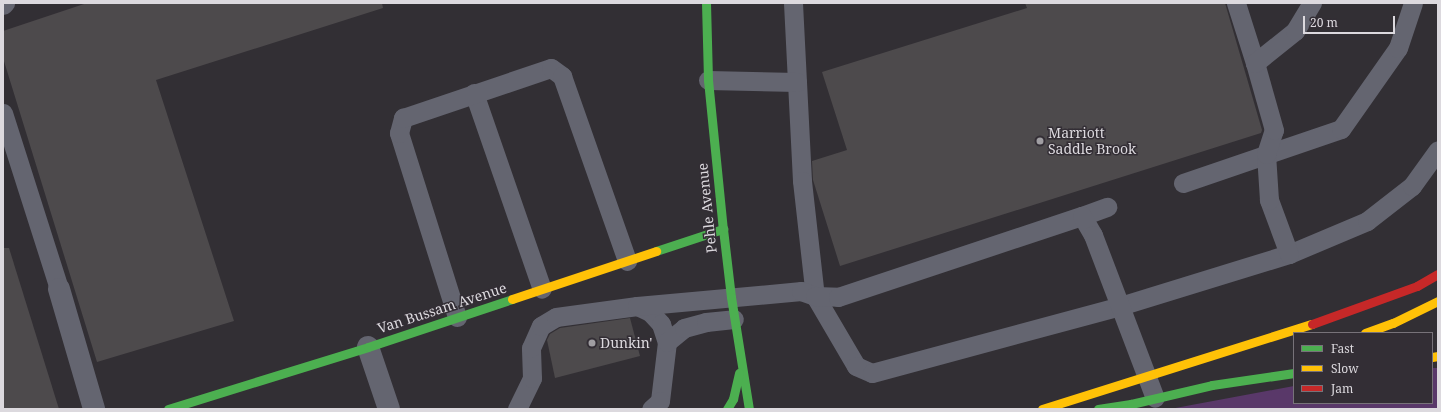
<!DOCTYPE html>
<html>
<head>
<meta charset="utf-8">
<style>
	body { margin:0 }
	#map { position:relative; width:1441px; height:412px; overflow:hidden; background:#322f34; font-family:"Noto Serif",serif }
	div>[style] { position:absolute }
	.green>* { inset:0; background:#593869 }
	.building>* { inset:0; background:#4d4a4c }
	.lane>* { height:19px; margin:-9.5px; padding:0 9.5px; transform-origin:9.5px; border-radius:9.5px; background:#646570 }
	.street>* { height:22px; margin:-11px; padding:0 11px; transform-origin:11px; border-radius:11px; background:#646570 }
	.fast>* { height:9px; margin:-4.5px; padding:0 4.5px; transform-origin:4.5px; border-radius:4.5px; background:#4caf50 }
	.slow>* { height:9px; margin:-4.5px; padding:0 4.5px; transform-origin:4.5px; border-radius:4.5px; background:#ffc107 }
	.jam>* { height:9px; margin:-4.5px; padding:0 4.5px; transform-origin:4.5px; border-radius:4.5px; background:#c62828 }
	.dots>* { width:11px; height:11px; translate:-50% -50%; box-sizing:border-box; border:2px solid #332e35; border-radius:50% }
	span { translate:-50% -50%; white-space:nowrap; text-align:center; line-height:1.15; -webkit-text-stroke:3px #332e35; paint-order:stroke }
	.poi-label { font-size:14px; color:#dcd9de }
	.left { translate:0 -50%; text-align:left }
	.street-label { font-size:14px; color:#dcd9de }
	.frame { position:absolute; inset:0; border:4px solid #dcd9de; pointer-events:none }
	.legend { position:absolute; left:1293px; top:332px; width:140px; height:72px; box-sizing:border-box; background:#332e35; border:1px solid #777279; margin:0; padding:5px 7px; list-style:none; font-size:12px; color:#dcd9de }
	.legend li { display:flex; align-items:center; gap:8px; height:20px }
	.legend b { width:20px; border:1px solid #777279 }
	.scale { position:absolute; left:1303px; top:16px; width:92px; height:18px; box-sizing:border-box; border:2px solid #dcd9de; border-top:0; padding-left:5px; font-size:12px; line-height:14px; white-space:nowrap; color:#dcd9de; -webkit-text-stroke:3px #332e35; paint-order:stroke }
</style>
</head>
<body>
<div id="map">
	<div class="green">
		<i style="clip-path:polygon(1432px 368px,1438px 368px,1438px 409px,1170px 409px,1294px 386px,1294px 403px,1432px 403px)"></i>
	</div>
	<div class="building">
		<i style="clip-path:polygon(87px 3px,382px 3px,383px 8px,156px 80px,234px 321px,97px 362px,3px 58px,3px 31px)"></i>
		<i style="clip-path:polygon(1025px 3px,1225px 3px,1262px 130px,1261px 133px,840px 266px,813px 180px,812px 161px,847px 150px,822px 72px,1027px 8px)"></i>
		<i style="clip-path:polygon(3px 248px,9px 248px,59px 409px,3px 409px)"></i>
		<i style="clip-path:polygon(630px 318px,640px 356px,555px 378px,547px 340px,550px 334px,560px 328px)"></i>
	</div>
	<div class="lane">
		<i style="left:793px;top:3px;width:178px;rotate:87.1deg"></i>
		<i style="left:802px;top:181px;width:116px;rotate:83.6deg"></i>
		<i style="left:815px;top:296px;width:81px;rotate:59.6deg"></i>
		<i style="left:856px;top:366px;width:17px;rotate:24deg"></i>
		<i style="left:872px;top:373px;width:257px;rotate:-15.1deg"></i>
		<i style="left:1120px;top:306px;width:177px;rotate:-17.1deg"></i>
		<i style="left:1289px;top:254px;width:85px;rotate:-22.9deg"></i>
		<i style="left:1367px;top:221px;width:57px;rotate:-37.9deg"></i>
		<i style="left:1412px;top:186px;width:44px;rotate:-54.2deg"></i>
		<i style="left:1236px;top:3px;width:63px;rotate:72.4deg"></i>
		<i style="left:3px;top:5px;width:3px;rotate:-45deg"></i>
		<i style="left:708px;top:80px;width:89px;rotate:1.3deg"></i>
		<i style="left:474px;top:93px;width:207px;rotate:70.9deg"></i>
		<i style="left:3px;top:113px;width:185px;rotate:72.3deg"></i>
		<i style="left:1183px;top:183px;width:167px;rotate:-18.9deg"></i>
		<i style="left:1341px;top:129px;width:99px;rotate:-54.9deg"></i>
		<i style="left:1398px;top:48px;width:47px;rotate:-71.6deg"></i>
		<i style="left:1082px;top:216px;width:27px;rotate:-20deg"></i>
		<i style="left:1289px;top:254px;width:58px;rotate:-110.3deg"></i>
		<i style="left:1269px;top:200px;width:46px;rotate:-93.7deg"></i>
		<i style="left:1266px;top:154px;width:25px;rotate:-72deg"></i>
		<i style="left:1274px;top:130px;width:70px;rotate:-105.8deg"></i>
		<i style="left:1255px;top:63px;width:51px;rotate:-38.7deg"></i>
		<i style="left:1295px;top:31px;width:33px;rotate:-59deg"></i>
		<i style="left:637px;top:306px;width:14px;rotate:25deg"></i>
		<i style="left:650px;top:312px;width:16px;rotate:47deg"></i>
		<i style="left:661px;top:324px;width:19px;rotate:72deg"></i>
		<i style="left:667px;top:342px;width:59px;rotate:96.8deg"></i>
		<i style="left:660px;top:401px;width:12px;rotate:138deg"></i>
		<i style="left:457px;top:317px;width:193px;rotate:-107.5deg"></i>
		<i style="left:399px;top:133px;width:16px;rotate:-75deg"></i>
		<i style="left:403px;top:118px;width:156px;rotate:-18.7deg"></i>
		<i style="left:551px;top:68px;width:14px;rotate:36deg"></i>
		<i style="left:562px;top:76px;width:196px;rotate:70.6deg"></i>
		<i style="left:667px;top:342px;width:22px;rotate:-39deg"></i>
		<i style="left:684px;top:328px;width:23px;rotate:-15deg"></i>
		<i style="left:706px;top:322px;width:28px;rotate:-6deg"></i>
		<i style="left:517px;top:409px;width:34px;rotate:-64deg"></i>
		<i style="left:532px;top:378px;width:30px;rotate:-92deg"></i>
		<i style="left:531px;top:348px;width:24px;rotate:-66deg"></i>
		<i style="left:541px;top:326px;width:17px;rotate:-31deg"></i>
		<i style="left:556px;top:317px;width:82px;rotate:-7.7deg"></i>
		<i style="left:637px;top:306px;width:165px;rotate:-5.2deg"></i>
		<i style="left:801px;top:291px;width:15px;rotate:20deg"></i>
		<i style="left:815px;top:296px;width:23px;rotate:2deg"></i>
		<i style="left:838px;top:297px;width:257px;rotate:-18.4deg"></i>
		<i style="left:1082px;top:216px;width:22px;rotate:60deg"></i>
		<i style="left:1093px;top:235px;width:174px;rotate:69.2deg"></i>
	</div>
	<div class="street">
		<i style="left:59px;top:289px;width:125px;rotate:73.7deg"></i>
		<i style="left:368px;top:347px;width:65px;rotate:71.3deg"></i>
	</div>
	<div class="fast">
		<i style="left:706px;top:3px;width:77px;rotate:88.5deg"></i>
		<i style="left:708px;top:80px;width:150px;rotate:84.3deg"></i>
		<i style="left:723px;top:229px;width:68px;rotate:83.3deg"></i>
		<i style="left:731px;top:297px;width:113px;rotate:80.9deg"></i>
		<i style="left:656px;top:251px;width:71px;rotate:-18.2deg"></i>
		<i style="left:168px;top:409px;width:209px;rotate:-17.2deg"></i>
		<i style="left:368px;top:347px;width:152px;rotate:-18.4deg"></i>
		<i style="left:727px;top:409px;width:12px;rotate:-59deg"></i>
		<i style="left:733px;top:399px;width:27px;rotate:-77deg"></i>
		<i style="left:1098px;top:409px;width:33px;rotate:-9deg"></i>
		<i style="left:1131px;top:404px;width:83px;rotate:-13.2deg"></i>
		<i style="left:1212px;top:385px;width:83px;rotate:-8.3deg"></i>
	</div>
	<div class="slow">
		<i style="left:512px;top:299px;width:152px;rotate:-18.4deg"></i>
		<i style="left:1365px;top:333px;width:30px;rotate:-20deg"></i>
		<i style="left:1393px;top:323px;width:50px;rotate:-26.1deg"></i>
		<i style="left:1432px;top:357px;width:6px;rotate:-9deg"></i>
		<i style="left:1042px;top:409px;width:283px;rotate:-17.5deg"></i>
	</div>
	<div class="jam">
		<i style="left:1312px;top:324px;width:112px;rotate:-19.9deg"></i>
		<i style="left:1417px;top:286px;width:24px;rotate:-30deg"></i>
	</div>
	<div class="dots">
		<i style="left:1040px;top:141px;background:#a09ea2"></i>
		<i style="left:592px;top:343px;background:#a09ea2"></i>
	</div>
	<div class="poi-label">
		<span class="left" style="left:1048px;top:141px">Marriott<br>Saddle Brook</span>
		<span class="left" style="left:600px;top:343px">Dunkin'</span>
	</div>
	<div class="street-label">
		<span style="left:707px;top:208px;rotate:-96deg">Pehle Avenue</span>
		<span style="left:442px;top:308px;rotate:-18deg">Van Bussam Avenue</span>
	</div>
	<div class="frame"></div>
	<ul class="legend">
	<li><b style="height:5px;background:#4caf50"></b>Fast</li>
	<li><b style="height:5px;background:#ffc107"></b>Slow</li>
	<li><b style="height:5px;background:#c62828"></b>Jam</li>
	</ul>
	<div class="scale">20 m</div>
</div>
</body>
</html>
